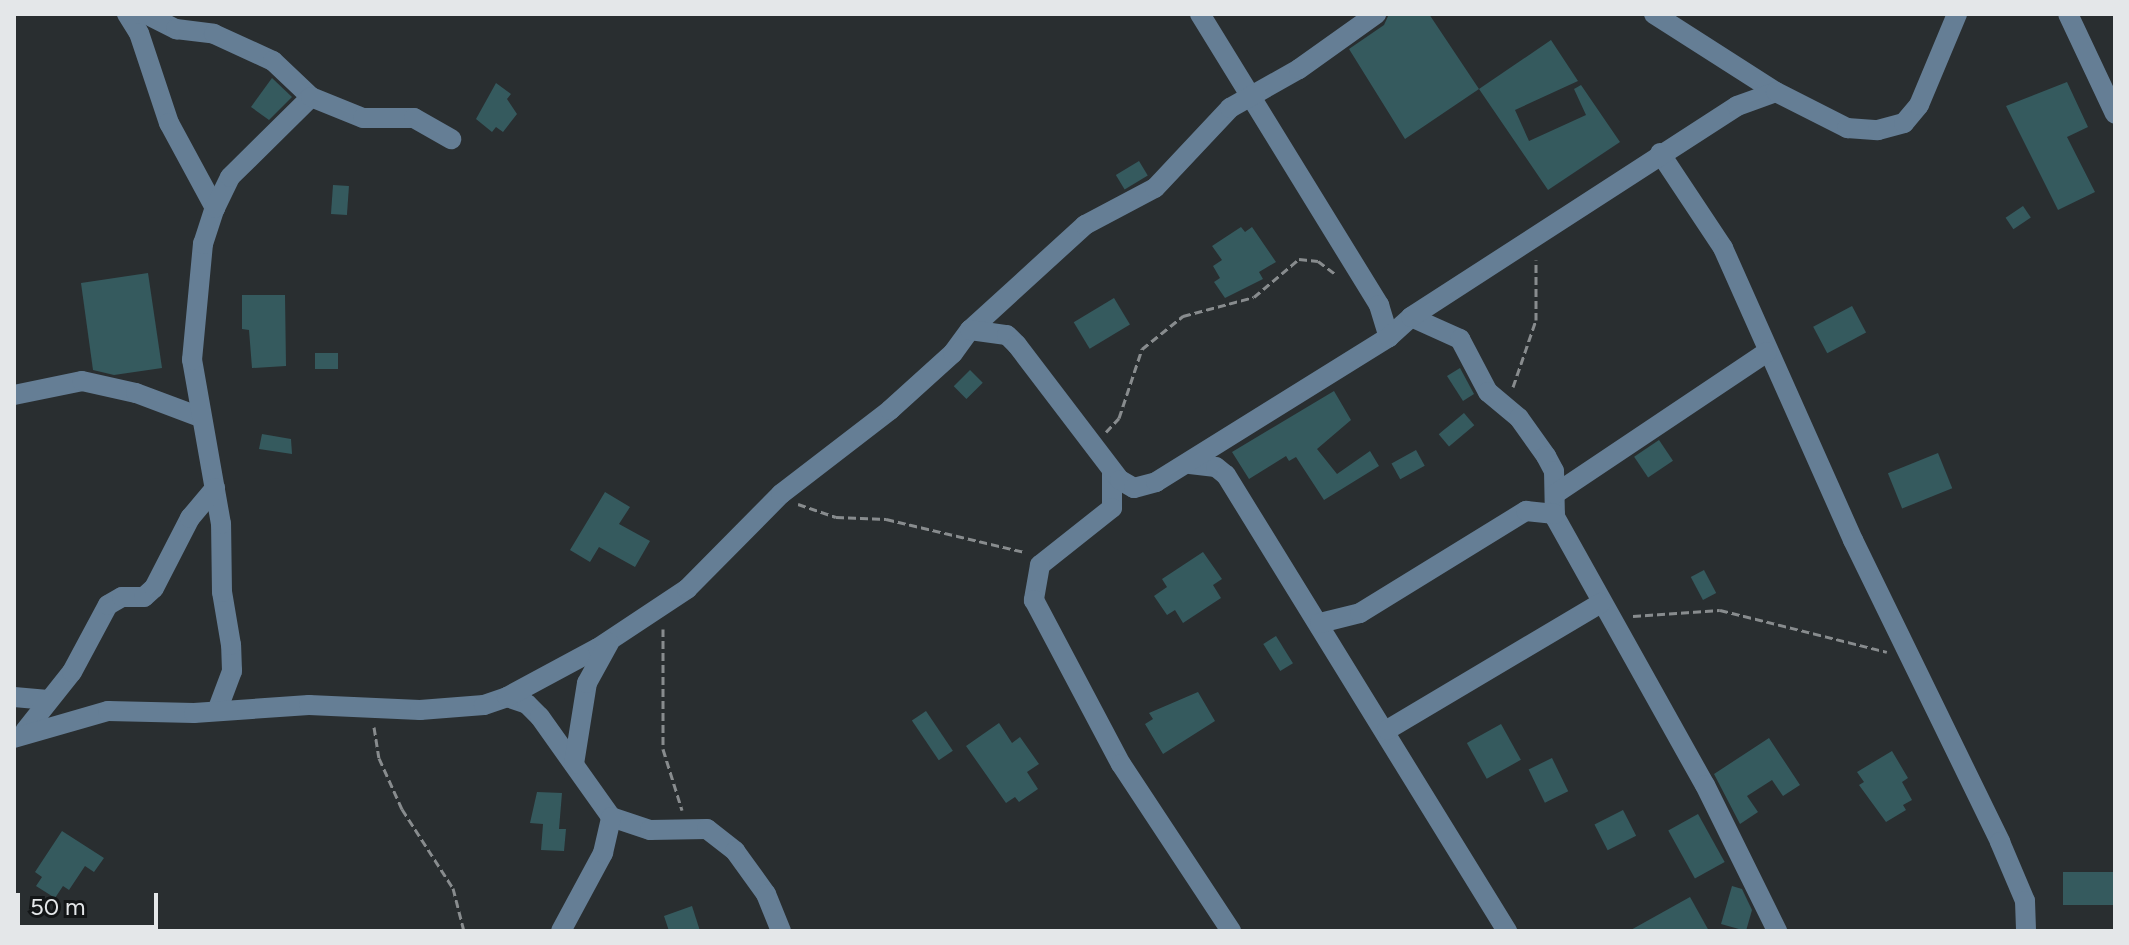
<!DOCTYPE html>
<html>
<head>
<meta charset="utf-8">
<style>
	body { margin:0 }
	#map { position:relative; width:2129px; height:945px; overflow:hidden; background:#292e30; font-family:Figtree,sans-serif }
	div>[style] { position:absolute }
	.building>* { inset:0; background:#355a5e; transform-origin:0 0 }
	.path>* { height:3px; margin-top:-1.5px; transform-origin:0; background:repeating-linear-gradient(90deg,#888c8e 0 8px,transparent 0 12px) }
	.minor>* { height:20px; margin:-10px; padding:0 10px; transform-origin:10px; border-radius:10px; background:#657e95 }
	span { translate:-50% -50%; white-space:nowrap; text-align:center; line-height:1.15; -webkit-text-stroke:6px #131617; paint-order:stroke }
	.frame { position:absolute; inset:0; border:16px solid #e4e7e9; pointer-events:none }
	.scale { position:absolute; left:16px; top:893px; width:142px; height:36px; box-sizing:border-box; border:4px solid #e4e7e9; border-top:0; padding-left:10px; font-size:24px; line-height:28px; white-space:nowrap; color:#e4e7e9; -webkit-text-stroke:6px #131617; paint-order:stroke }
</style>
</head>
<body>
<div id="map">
	<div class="building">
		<i style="clip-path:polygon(1389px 14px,1429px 14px,1479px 89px,1551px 40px,1578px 81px,1515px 110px,1529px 141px,1586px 115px,1574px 89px,1581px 85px,1620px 142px,1548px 190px,1479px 89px,1405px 139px,1349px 49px,1384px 25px)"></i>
		<i style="clip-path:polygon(272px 78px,292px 97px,269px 120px,251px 107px)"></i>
		<i style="clip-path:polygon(2067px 82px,2088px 127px,2067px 137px,2095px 192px,2058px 210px,2006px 106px)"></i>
		<i style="clip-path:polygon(496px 83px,511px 94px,507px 99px,517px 114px,503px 132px,496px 127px,492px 132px,476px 119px)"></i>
		<i style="left:1139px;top:161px;width:17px;height:27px;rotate:59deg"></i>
		<i style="left:333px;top:185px;width:16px;height:29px;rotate:4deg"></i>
		<i style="left:2023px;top:206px;width:14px;height:21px;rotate:56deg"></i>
		<i style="clip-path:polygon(1241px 227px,1245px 232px,1252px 227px,1276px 262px,1259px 272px,1263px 279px,1225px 298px,1214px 282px,1220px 278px,1213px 266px,1222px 260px,1212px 246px)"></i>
		<i style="clip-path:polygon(148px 273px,162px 368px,114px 375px,93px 370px,81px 283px)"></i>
		<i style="clip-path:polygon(242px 295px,285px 295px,286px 366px,252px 368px,249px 330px,242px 329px)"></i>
		<i style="left:1114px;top:298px;width:31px;height:47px;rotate:59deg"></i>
		<i style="left:1852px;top:306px;width:30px;height:44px;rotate:62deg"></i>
		<i style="left:315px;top:353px;width:23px;height:16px"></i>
		<i style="clip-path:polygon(1460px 368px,1474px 394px,1463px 401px,1447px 376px)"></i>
		<i style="left:970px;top:370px;width:18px;height:23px;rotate:45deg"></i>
		<i style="clip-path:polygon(1334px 391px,1351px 420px,1317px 449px,1337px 474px,1370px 451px,1379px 466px,1324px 500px,1296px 457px,1289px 461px,1286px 456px,1249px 479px,1232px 452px)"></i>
		<i style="left:1464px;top:413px;width:16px;height:33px;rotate:50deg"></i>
		<i style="clip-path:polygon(262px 434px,291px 439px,292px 454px,259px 449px)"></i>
		<i style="left:1659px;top:440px;width:25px;height:30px;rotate:56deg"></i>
		<i style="left:1416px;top:450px;width:18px;height:28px;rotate:61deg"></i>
		<i style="left:1938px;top:453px;width:38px;height:54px;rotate:68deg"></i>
		<i style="clip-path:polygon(605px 492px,630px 507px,619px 524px,650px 541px,635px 567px,599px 547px,590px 562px,570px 550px)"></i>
		<i style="clip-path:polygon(1203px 552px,1222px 579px,1213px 585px,1221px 598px,1183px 623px,1175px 610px,1167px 615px,1154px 596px,1167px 587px,1162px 579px)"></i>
		<i style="left:1704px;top:570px;width:26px;height:15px;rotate:62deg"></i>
		<i style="left:1276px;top:636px;width:32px;height:15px;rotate:58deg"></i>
		<i style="clip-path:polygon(1198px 692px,1215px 721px,1163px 754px,1145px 724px,1153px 719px,1149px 713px)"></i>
		<i style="left:926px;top:711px;width:48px;height:17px;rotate:56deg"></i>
		<i style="clip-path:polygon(999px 723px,1012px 743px,1020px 737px,1039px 764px,1027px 772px,1038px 789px,1019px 802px,1015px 797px,1006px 803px,966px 746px)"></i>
		<i style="left:1501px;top:724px;width:41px;height:39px;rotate:61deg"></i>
		<i style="clip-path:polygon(1769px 738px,1800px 785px,1783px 796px,1772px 780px,1747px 796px,1758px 812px,1740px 824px,1714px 774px)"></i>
		<i style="clip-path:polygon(1892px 751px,1908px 778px,1902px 782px,1912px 800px,1903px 805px,1906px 810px,1886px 822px,1859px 785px,1864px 782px,1857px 772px)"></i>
		<i style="left:1552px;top:758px;width:37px;height:26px;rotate:64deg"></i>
		<i style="clip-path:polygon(537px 792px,562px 793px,559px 829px,566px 829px,564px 851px,541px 850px,543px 824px,530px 823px)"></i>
		<i style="left:1623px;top:810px;width:29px;height:32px;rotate:63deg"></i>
		<i style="left:1698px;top:814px;width:55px;height:34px;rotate:61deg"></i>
		<i style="clip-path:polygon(62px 831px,104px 858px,94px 872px,85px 866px,69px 890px,63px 886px,55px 898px,36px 886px,42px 877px,35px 872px)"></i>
		<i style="left:2115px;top:872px;width:33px;height:52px;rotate:90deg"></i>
		<i style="clip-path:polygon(1732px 886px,1742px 889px,1752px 910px,1746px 931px,1721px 924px)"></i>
		<i style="clip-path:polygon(1690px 897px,1709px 931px,1629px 931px)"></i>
		<i style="clip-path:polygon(692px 906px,700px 931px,669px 931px,664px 916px)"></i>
	</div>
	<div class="path">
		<i style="left:1513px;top:387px;width:71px;rotate:-71.1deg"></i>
		<i style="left:1536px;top:320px;width:60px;rotate:-90deg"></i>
		<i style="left:1106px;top:432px;width:19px;rotate:-47deg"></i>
		<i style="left:1119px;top:418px;width:73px;rotate:-71.6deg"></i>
		<i style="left:1142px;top:349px;width:53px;rotate:-38.8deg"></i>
		<i style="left:1183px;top:316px;width:73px;rotate:-15deg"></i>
		<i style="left:1254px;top:297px;width:59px;rotate:-40.2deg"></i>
		<i style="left:1299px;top:259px;width:19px;rotate:6deg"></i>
		<i style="left:1318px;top:261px;width:21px;rotate:37deg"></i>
		<i style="left:798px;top:504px;width:40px;rotate:18.9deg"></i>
		<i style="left:836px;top:517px;width:50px;rotate:2.3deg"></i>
		<i style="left:886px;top:519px;width:142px;rotate:13.4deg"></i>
		<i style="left:1633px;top:616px;width:87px;rotate:-3.9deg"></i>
		<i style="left:1720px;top:610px;width:172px;rotate:14.1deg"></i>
		<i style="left:663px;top:629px;width:120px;rotate:90deg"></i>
		<i style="left:663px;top:749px;width:64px;rotate:72.7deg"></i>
		<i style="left:374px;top:727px;width:31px;rotate:81deg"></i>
		<i style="left:379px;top:758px;width:56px;rotate:65.7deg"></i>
		<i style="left:402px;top:809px;width:94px;rotate:57.2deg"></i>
		<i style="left:453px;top:888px;width:44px;rotate:75.7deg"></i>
	</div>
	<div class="minor">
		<i style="left:127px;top:14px;width:22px;rotate:58deg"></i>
		<i style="left:139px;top:33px;width:95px;rotate:71.6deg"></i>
		<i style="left:169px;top:123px;width:97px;rotate:61.6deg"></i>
		<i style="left:146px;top:14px;width:34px;rotate:27deg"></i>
		<i style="left:176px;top:29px;width:38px;rotate:7deg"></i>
		<i style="left:214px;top:34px;width:65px;rotate:24.6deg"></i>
		<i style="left:273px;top:61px;width:52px;rotate:43.5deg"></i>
		<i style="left:1200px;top:14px;width:342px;rotate:58.4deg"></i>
		<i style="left:1379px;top:305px;width:34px;rotate:73deg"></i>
		<i style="left:1654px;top:14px;width:145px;rotate:32.6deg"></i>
		<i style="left:2068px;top:14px;width:110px;rotate:64.8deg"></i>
		<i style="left:1660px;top:153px;width:114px;rotate:56.4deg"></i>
		<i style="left:1723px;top:248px;width:320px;rotate:66deg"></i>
		<i style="left:1853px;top:540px;width:336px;rotate:64deg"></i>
		<i style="left:2000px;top:842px;width:64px;rotate:67deg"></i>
		<i style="left:2025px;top:901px;width:30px;rotate:88deg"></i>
		<i style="left:1411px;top:317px;width:54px;rotate:24.2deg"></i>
		<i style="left:1460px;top:339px;width:60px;rotate:62.2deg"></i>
		<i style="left:1488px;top:392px;width:40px;rotate:40deg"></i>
		<i style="left:1519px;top:418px;width:47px;rotate:54.6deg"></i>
		<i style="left:1546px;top:456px;width:17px;rotate:62deg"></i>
		<i style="left:1554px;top:471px;width:46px;rotate:88.8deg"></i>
		<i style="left:1555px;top:517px;width:307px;rotate:60.8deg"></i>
		<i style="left:1705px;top:785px;width:163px;rotate:63.7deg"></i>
		<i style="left:970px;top:330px;width:156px;rotate:-42.4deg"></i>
		<i style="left:1085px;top:225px;width:79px;rotate:-27.9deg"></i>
		<i style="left:1155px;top:188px;width:110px;rotate:-46.8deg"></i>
		<i style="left:1230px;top:108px;width:79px;rotate:-29.5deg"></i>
		<i style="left:1299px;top:69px;width:95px;rotate:-35.5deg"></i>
		<i style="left:14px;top:395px;width:69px;rotate:-11.6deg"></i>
		<i style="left:82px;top:381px;width:55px;rotate:12.5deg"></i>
		<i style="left:136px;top:393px;width:68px;rotate:20.6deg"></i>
		<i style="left:1190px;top:464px;width:26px;rotate:7deg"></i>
		<i style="left:1216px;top:467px;width:13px;rotate:39deg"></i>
		<i style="left:1226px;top:475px;width:536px;rotate:58.36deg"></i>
		<i style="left:1112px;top:471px;width:37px;rotate:90deg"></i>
		<i style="left:1112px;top:508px;width:92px;rotate:141.6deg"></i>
		<i style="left:1040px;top:565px;width:36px;rotate:100deg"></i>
		<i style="left:1034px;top:600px;width:186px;rotate:62.1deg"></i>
		<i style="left:1121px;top:764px;width:200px;rotate:56.6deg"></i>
		<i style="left:1555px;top:494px;width:255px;rotate:-33.8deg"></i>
		<i style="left:1320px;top:623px;width:41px;rotate:-14deg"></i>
		<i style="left:1360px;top:613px;width:195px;rotate:-31.6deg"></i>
		<i style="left:1526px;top:511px;width:29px;rotate:6deg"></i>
		<i style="left:14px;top:697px;width:34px;rotate:5deg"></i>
		<i style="left:507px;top:697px;width:21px;rotate:19deg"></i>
		<i style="left:527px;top:704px;width:18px;rotate:45deg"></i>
		<i style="left:540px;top:717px;width:123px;rotate:54.6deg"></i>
		<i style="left:611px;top:817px;width:41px;rotate:18.4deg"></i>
		<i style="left:650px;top:830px;width:57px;rotate:-1deg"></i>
		<i style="left:707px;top:829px;width:36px;rotate:38deg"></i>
		<i style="left:735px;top:851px;width:53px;rotate:54.2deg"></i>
		<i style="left:766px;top:894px;width:40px;rotate:68deg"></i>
		<i style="left:217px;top:711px;width:43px;rotate:-69.4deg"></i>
		<i style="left:232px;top:671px;width:26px;rotate:-92deg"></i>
		<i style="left:231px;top:645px;width:54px;rotate:-99.6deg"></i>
		<i style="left:222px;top:592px;width:68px;rotate:-90.8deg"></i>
		<i style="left:221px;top:524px;width:167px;rotate:-100deg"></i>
		<i style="left:192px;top:360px;width:117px;rotate:-84.6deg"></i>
		<i style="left:203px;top:244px;width:38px;rotate:-72deg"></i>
		<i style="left:215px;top:208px;width:34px;rotate:-64deg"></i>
		<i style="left:230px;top:177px;width:114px;rotate:-44.6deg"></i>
		<i style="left:311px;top:97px;width:56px;rotate:22deg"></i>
		<i style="left:363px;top:118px;width:51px"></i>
		<i style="left:414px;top:118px;width:43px;rotate:29.6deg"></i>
		<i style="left:1387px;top:730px;width:249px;rotate:-30.7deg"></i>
		<i style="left:25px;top:731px;width:75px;rotate:-51.5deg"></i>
		<i style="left:72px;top:672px;width:76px;rotate:-61.8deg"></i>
		<i style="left:108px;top:605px;width:16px;rotate:-30deg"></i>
		<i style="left:122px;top:597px;width:22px"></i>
		<i style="left:144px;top:597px;width:13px;rotate:-42deg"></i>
		<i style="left:154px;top:588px;width:79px;rotate:-62.8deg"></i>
		<i style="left:190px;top:518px;width:39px;rotate:-50deg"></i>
		<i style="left:14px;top:738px;width:98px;rotate:-16deg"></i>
		<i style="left:108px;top:711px;width:86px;rotate:1.3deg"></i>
		<i style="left:194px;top:713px;width:115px;rotate:-4deg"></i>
		<i style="left:309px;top:705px;width:111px;rotate:2.6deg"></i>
		<i style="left:420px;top:710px;width:64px;rotate:-4.5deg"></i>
		<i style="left:484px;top:705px;width:24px;rotate:-19deg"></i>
		<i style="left:507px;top:697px;width:103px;rotate:-28.3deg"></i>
		<i style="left:598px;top:648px;width:107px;rotate:-33.5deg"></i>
		<i style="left:687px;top:589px;width:134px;rotate:-45.3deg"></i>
		<i style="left:781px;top:494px;width:138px;rotate:-37.6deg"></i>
		<i style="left:890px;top:410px;width:85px;rotate:-42.1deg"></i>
		<i style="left:953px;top:353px;width:29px;rotate:-54deg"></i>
		<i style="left:970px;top:330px;width:37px;rotate:8deg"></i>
		<i style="left:1007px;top:335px;width:14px;rotate:45deg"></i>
		<i style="left:1017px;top:345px;width:170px;rotate:52.7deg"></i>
		<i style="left:1120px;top:480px;width:16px;rotate:30deg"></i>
		<i style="left:1134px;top:488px;width:23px;rotate:-15deg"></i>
		<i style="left:1156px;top:482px;width:274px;rotate:-31.9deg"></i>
		<i style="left:1389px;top:337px;width:30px;rotate:-42deg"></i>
		<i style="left:1411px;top:317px;width:388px;rotate:-32.9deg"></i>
		<i style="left:1737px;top:106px;width:41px;rotate:-19.7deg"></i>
		<i style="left:1776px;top:92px;width:80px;rotate:26.9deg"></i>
		<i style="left:1847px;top:128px;width:31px;rotate:4deg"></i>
		<i style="left:1878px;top:130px;width:27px;rotate:-15deg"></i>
		<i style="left:1904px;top:123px;width:23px;rotate:-50deg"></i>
		<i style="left:1919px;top:105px;width:99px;rotate:-67.3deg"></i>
		<i style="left:574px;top:764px;width:82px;rotate:-80.9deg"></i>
		<i style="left:587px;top:683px;width:46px;rotate:-61.2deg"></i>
		<i style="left:561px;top:931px;width:89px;rotate:-61.7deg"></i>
		<i style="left:603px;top:853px;width:37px;rotate:-77deg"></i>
	</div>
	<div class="frame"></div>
	<div class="scale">50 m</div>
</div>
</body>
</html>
